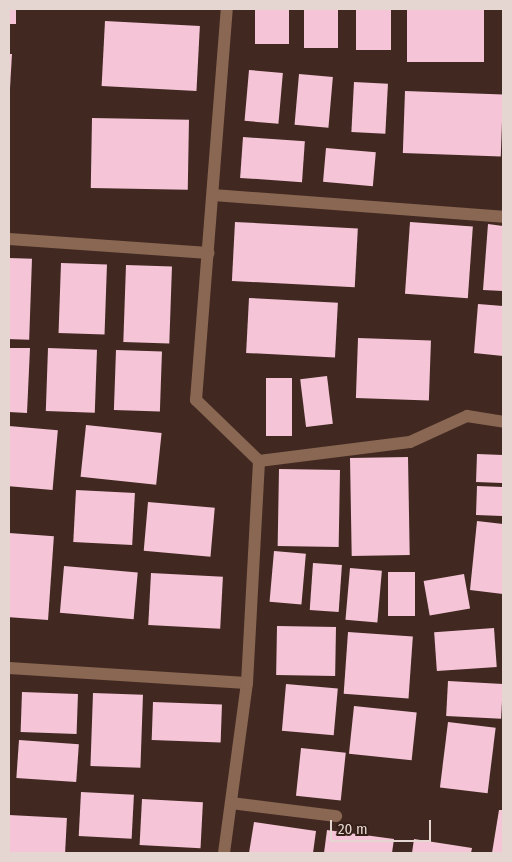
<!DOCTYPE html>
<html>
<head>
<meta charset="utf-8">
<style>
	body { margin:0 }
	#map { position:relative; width:512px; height:862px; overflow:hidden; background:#412921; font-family:"Fira Sans Condensed",sans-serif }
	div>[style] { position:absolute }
	.building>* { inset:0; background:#f5c5d7; transform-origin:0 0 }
	.minor>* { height:12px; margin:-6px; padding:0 6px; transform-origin:6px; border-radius:6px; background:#896753 }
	span { translate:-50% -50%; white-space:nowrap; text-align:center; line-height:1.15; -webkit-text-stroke:5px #362017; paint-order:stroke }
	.frame { position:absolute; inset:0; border:10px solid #e6d6d1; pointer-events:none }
	.scale { position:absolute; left:330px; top:820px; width:101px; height:22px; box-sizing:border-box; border:2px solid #e6d6d1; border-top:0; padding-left:6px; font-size:15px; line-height:18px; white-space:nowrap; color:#e6d6d1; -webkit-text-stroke:4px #362017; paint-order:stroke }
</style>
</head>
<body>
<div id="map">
	<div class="building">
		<i style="left:9px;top:9px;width:7px;height:15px"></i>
		<i style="left:255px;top:9px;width:34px;height:35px"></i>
		<i style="left:304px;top:9px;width:34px;height:39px"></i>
		<i style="left:356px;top:9px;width:35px;height:41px"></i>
		<i style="left:407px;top:9px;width:77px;height:53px"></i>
		<i style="left:105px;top:21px;width:95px;height:65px;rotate:3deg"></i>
		<i style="clip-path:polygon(9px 54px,12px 54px,10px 88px,9px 88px)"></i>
		<i style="left:249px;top:70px;width:34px;height:51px;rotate:5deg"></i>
		<i style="left:299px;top:74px;width:34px;height:51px;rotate:5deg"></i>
		<i style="left:354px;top:82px;width:34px;height:50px;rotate:3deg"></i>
		<i style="left:405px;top:91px;width:98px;height:62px;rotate:2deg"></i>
		<i style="left:92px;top:118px;width:97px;height:70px;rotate:1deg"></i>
		<i style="left:243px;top:137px;width:62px;height:41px;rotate:4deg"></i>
		<i style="left:326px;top:148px;width:50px;height:34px;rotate:5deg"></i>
		<i style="left:235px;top:222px;width:123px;height:59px;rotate:3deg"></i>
		<i style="left:410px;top:222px;width:63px;height:72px;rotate:4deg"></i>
		<i style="clip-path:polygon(488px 224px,503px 226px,503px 291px,483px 290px)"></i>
		<i style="left:9px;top:258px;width:23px;height:81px;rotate:2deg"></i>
		<i style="left:61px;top:263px;width:46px;height:70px;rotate:2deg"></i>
		<i style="left:126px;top:265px;width:46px;height:77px;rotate:2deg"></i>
		<i style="left:249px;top:298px;width:89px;height:55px;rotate:3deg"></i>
		<i style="clip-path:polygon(478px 304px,503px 306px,503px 356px,474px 353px)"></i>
		<i style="left:358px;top:338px;width:73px;height:60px;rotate:2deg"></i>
		<i style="clip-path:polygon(9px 348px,30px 348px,27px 413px,9px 412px)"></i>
		<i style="left:48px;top:348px;width:49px;height:63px;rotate:2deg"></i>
		<i style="left:116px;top:350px;width:46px;height:60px;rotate:2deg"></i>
		<i style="left:327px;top:376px;width:48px;height:27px;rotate:83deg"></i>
		<i style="left:266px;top:378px;width:26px;height:58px"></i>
		<i style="left:86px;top:425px;width:76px;height:52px;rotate:6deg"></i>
		<i style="left:9px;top:426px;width:49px;height:60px;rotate:5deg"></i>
		<i style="left:477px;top:454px;width:26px;height:28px;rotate:2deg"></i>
		<i style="left:408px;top:457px;width:98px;height:58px;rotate:89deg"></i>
		<i style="left:279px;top:469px;width:61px;height:77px;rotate:1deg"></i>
		<i style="left:477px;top:486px;width:26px;height:29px;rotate:2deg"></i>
		<i style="left:76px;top:490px;width:59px;height:52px;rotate:3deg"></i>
		<i style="left:148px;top:502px;width:67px;height:49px;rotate:5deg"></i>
		<i style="clip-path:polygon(477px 521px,503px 524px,503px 594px,470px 590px)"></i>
		<i style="left:9px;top:533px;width:45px;height:84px;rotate:4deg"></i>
		<i style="left:274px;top:551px;width:32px;height:51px;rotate:5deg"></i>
		<i style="left:313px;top:563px;width:29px;height:47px;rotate:4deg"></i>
		<i style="left:64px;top:566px;width:74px;height:47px;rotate:5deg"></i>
		<i style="left:350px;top:568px;width:32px;height:52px;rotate:5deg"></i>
		<i style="left:388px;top:572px;width:27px;height:44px"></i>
		<i style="left:151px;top:573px;width:72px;height:52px;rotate:3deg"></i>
		<i style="left:464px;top:574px;width:35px;height:41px;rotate:80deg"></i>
		<i style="left:277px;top:626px;width:59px;height:49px;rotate:1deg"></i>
		<i style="left:494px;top:628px;width:39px;height:60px;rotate:86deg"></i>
		<i style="left:348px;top:632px;width:65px;height:62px;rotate:4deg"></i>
		<i style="left:448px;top:681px;width:55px;height:35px;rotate:3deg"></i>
		<i style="left:286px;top:684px;width:52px;height:47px;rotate:5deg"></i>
		<i style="left:22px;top:692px;width:56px;height:40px;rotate:2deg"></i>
		<i style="left:93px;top:693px;width:50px;height:73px;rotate:2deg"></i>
		<i style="left:153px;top:702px;width:69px;height:38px;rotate:2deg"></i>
		<i style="left:354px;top:706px;width:63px;height:48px;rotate:6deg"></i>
		<i style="left:448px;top:722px;width:48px;height:66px;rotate:7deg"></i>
		<i style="left:19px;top:740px;width:60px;height:38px;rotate:4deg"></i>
		<i style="left:301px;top:748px;width:45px;height:48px;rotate:6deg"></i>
		<i style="left:81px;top:792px;width:53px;height:44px;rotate:3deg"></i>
		<i style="left:142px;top:799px;width:61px;height:46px;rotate:3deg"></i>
		<i style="clip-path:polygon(499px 810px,503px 810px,503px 853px,492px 853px)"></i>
		<i style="left:9px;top:815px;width:58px;height:38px;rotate:3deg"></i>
		<i style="clip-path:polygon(254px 822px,316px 831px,313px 853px,249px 853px)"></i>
		<i style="clip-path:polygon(327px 830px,394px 839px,392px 853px,324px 853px)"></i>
		<i style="clip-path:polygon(414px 839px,472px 848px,471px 853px,412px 853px)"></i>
	</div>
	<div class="minor">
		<i style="left:213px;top:195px;width:291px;rotate:4.3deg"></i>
		<i style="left:9px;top:239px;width:200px;rotate:4deg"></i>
		<i style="left:259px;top:461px;width:152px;rotate:-7.2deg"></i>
		<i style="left:410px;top:442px;width:63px;rotate:-24.5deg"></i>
		<i style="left:467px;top:416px;width:36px;rotate:9deg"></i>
		<i style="left:9px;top:668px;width:238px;rotate:3.6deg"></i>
		<i style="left:231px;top:803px;width:106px;rotate:7.1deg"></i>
		<i style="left:224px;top:853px;width:172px;rotate:-82.3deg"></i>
		<i style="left:247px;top:683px;width:222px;rotate:-86.9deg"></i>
		<i style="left:259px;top:461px;width:88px;rotate:-135.9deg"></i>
		<i style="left:196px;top:400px;width:392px;rotate:-85.5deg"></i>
	</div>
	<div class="frame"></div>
	<div class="scale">20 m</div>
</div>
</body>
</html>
